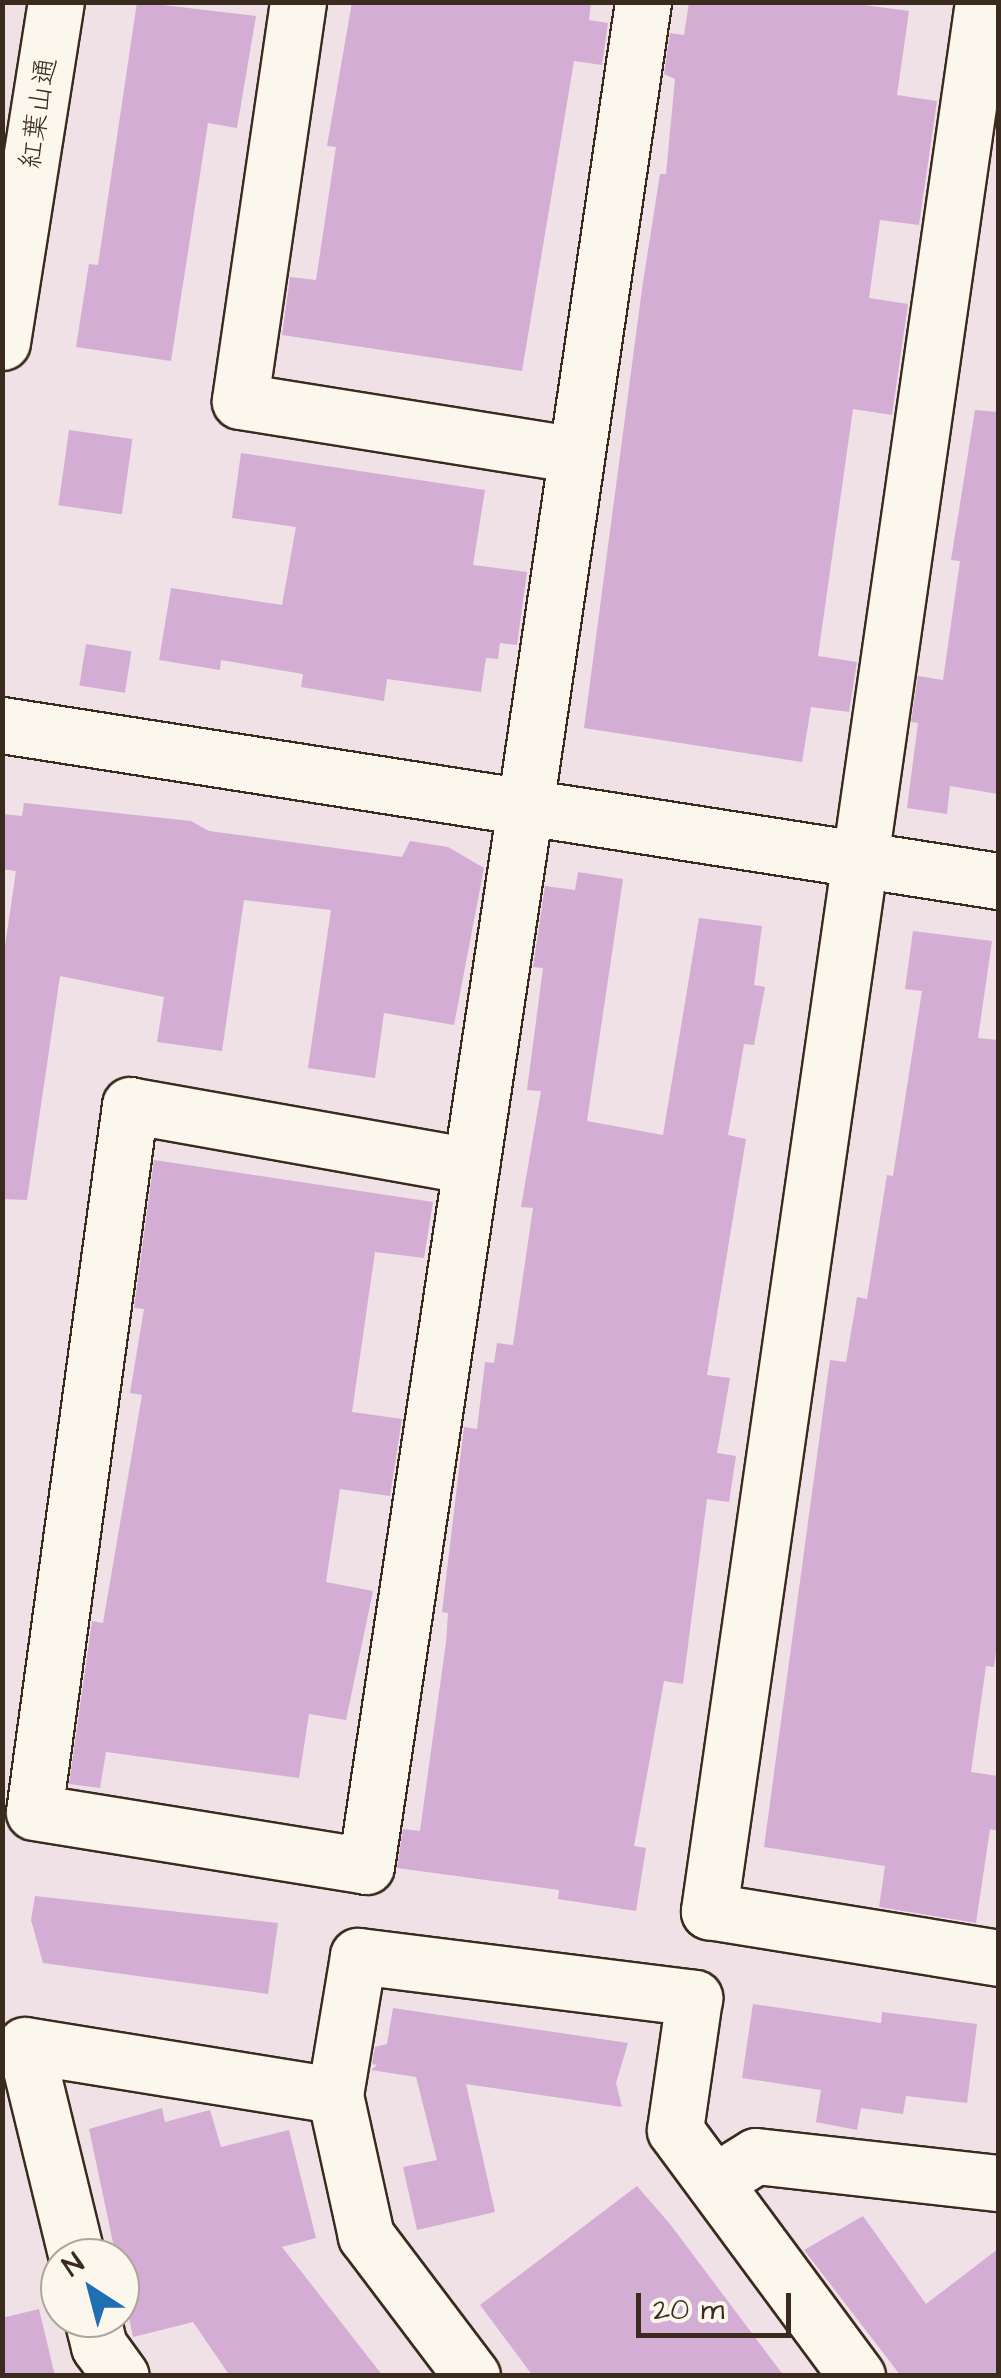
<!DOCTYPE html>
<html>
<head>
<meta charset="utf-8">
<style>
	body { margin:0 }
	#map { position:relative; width:1001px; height:2378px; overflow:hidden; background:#efe1e5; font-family:"Architects Daughter","Klee One",sans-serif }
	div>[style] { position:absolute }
	.building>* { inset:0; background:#d4add5; transform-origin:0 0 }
	.roads { filter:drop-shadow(2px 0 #3b2a1e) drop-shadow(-2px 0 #3b2a1e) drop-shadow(0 2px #3b2a1e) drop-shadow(0 -2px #3b2a1e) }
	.minor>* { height:55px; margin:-27.5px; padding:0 27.5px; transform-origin:27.5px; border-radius:27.5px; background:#fbf7ec }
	span { translate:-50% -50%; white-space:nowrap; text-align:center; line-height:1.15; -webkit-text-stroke:10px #fbf7ec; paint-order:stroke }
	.street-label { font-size:28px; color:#3b2a1e }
	.frame { position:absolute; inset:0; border:5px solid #3b2a1e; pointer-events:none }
	.north { position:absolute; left:40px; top:2238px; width:100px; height:100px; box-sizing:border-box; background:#fbf7ec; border:2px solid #aea59a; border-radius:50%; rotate:324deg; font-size:28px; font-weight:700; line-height:40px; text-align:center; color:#3b2a1e }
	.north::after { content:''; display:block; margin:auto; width:35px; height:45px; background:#1f6fb2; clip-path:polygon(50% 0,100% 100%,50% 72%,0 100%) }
	.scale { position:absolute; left:636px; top:2293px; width:155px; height:45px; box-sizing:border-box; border:5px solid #3b2a1e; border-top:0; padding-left:12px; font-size:30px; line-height:35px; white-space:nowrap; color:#3b2a1e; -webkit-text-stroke:8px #fbf7ec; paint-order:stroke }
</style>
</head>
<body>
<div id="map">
	<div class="building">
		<i style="clip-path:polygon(137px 2px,256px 16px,237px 128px,208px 123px,171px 361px,76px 347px,89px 264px,98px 265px)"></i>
		<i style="clip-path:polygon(352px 2px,591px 2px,589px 20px,608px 23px,602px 65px,574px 61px,522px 371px,282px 335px,290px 277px,316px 280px,336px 147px,327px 146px)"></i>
		<i style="clip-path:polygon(689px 2px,841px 2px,909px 11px,897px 95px,937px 101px,919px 225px,880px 220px,869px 298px,908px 304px,892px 415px,853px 409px,818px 656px,857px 662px,849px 712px,811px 707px,802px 762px,584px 728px,642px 289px,660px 174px,666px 174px,675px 79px,664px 74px,670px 33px,684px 35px)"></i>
		<i style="clip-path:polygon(975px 410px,998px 412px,998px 794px,950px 786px,947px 814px,907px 808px,918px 723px,911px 722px,918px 676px,943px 680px,960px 561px,951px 560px)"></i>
		<i style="left:69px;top:430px;width:64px;height:76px;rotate:8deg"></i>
		<i style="clip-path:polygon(241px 453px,485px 490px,473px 565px,527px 572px,517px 645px,500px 643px,498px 659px,486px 658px,481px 692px,387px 679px,384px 701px,301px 687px,303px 674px,221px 660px,220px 670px,159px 660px,171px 588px,282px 605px,296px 527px,232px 518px)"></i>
		<i style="left:86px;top:644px;width:46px;height:42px;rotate:9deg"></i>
		<i style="clip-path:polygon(24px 803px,191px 821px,209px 831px,402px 857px,410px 841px,448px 847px,484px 868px,454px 1025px,384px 1013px,375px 1078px,308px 1068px,331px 910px,244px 900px,222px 1051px,157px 1042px,164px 997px,60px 976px,27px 1200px,2px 1199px,2px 966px,16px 871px,2px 869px,2px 814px,22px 816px)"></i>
		<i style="clip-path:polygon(578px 872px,623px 879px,587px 1121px,663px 1135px,699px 918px,762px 926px,754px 985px,765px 987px,754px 1045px,744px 1044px,728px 1135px,746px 1139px,707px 1375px,730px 1378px,717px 1453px,736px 1456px,729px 1502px,707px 1499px,683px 1684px,664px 1681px,634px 1846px,646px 1848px,636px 1911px,558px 1899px,559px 1890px,397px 1868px,403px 1829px,420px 1831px,446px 1642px,448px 1613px,442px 1612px,464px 1427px,477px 1429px,485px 1362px,494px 1363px,497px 1343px,513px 1345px,533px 1208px,521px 1207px,541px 1091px,527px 1090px,543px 968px,533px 967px,545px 886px,575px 890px)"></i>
		<i style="clip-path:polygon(913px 931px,992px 941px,978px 1038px,998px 1040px,998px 1638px,994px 1667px,986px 1666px,971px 1772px,998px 1776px,998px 1831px,990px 1829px,976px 1923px,879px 1907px,885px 1866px,764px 1847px,830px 1360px,846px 1362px,857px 1297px,867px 1299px,887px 1175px,893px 1176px,922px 991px,905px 989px)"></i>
		<i style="clip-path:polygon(154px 1160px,433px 1202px,424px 1258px,375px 1252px,352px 1412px,402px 1419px,390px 1496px,340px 1489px,326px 1582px,373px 1591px,346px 1720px,309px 1714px,299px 1778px,106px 1752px,100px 1788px,69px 1784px,92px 1621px,103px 1623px,142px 1395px,130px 1393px,144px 1309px,134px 1308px)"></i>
		<i style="clip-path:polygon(35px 1896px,278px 1923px,268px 1994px,43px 1963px,31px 1920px)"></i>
		<i style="clip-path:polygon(753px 2004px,881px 2023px,882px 2012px,977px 2024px,967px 2103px,906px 2096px,903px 2114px,861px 2108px,857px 2130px,816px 2122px,821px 2090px,742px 2078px)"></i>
		<i style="clip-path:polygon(393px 2008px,628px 2043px,616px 2083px,622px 2107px,466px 2084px,495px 2212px,417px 2230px,403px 2167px,437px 2160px,416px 2077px,371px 2070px,377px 2065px,372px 2064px,375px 2047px,387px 2044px)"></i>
		<i style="clip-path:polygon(162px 2108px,165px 2122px,210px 2110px,221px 2147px,289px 2130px,316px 2238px,282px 2247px,383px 2376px,230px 2376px,193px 2322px,133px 2337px,89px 2129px)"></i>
		<i style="clip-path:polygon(637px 2186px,670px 2224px,784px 2376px,533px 2376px,480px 2305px)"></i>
		<i style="clip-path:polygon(863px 2216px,926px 2304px,998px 2249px,998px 2376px,901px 2376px,804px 2250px)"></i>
		<i style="clip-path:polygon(39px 2309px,55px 2376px,2px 2376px,2px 2318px)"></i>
	</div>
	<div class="roads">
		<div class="minor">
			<i style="left:298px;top:2px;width:403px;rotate:98.3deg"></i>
			<i style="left:240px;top:401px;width:340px;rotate:9.1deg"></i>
			<i style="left:983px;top:2px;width:1929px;rotate:98.17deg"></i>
			<i style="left:709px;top:1911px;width:293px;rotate:9.2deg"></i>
			<i style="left:2px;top:342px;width:344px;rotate:-81deg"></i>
			<i style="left:2px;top:725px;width:1008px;rotate:8.9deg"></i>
			<i style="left:471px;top:1166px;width:346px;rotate:-169.9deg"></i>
			<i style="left:130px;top:1105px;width:713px;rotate:97.73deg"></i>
			<i style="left:34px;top:1812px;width:336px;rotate:9.2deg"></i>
			<i style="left:366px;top:1866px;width:1071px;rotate:-81.46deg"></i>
			<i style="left:525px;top:807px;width:814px;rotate:-81.66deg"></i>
			<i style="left:714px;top:2182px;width:49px;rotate:-31.8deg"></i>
			<i style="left:756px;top:2156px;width:244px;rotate:6.4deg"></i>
			<i style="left:77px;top:2258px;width:219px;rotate:-103.7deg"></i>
			<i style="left:25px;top:2045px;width:314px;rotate:9.2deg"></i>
			<i style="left:92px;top:2318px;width:29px;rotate:76deg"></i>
			<i style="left:99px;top:2346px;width:37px;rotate:54deg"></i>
			<i style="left:472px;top:2376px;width:176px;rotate:-127.1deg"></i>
			<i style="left:366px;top:2236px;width:144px;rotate:-102.4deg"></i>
			<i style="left:335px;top:2095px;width:141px;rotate:-80.6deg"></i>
			<i style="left:358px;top:1956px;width:339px;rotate:7.1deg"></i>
			<i style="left:694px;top:1998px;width:133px;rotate:98.2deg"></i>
			<i style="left:675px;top:2130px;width:306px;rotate:53.5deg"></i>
		</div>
	</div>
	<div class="street-label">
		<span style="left:39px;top:113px;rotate:-81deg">紅葉山通</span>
	</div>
	<div class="frame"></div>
	<div class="north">N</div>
	<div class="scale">20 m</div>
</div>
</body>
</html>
